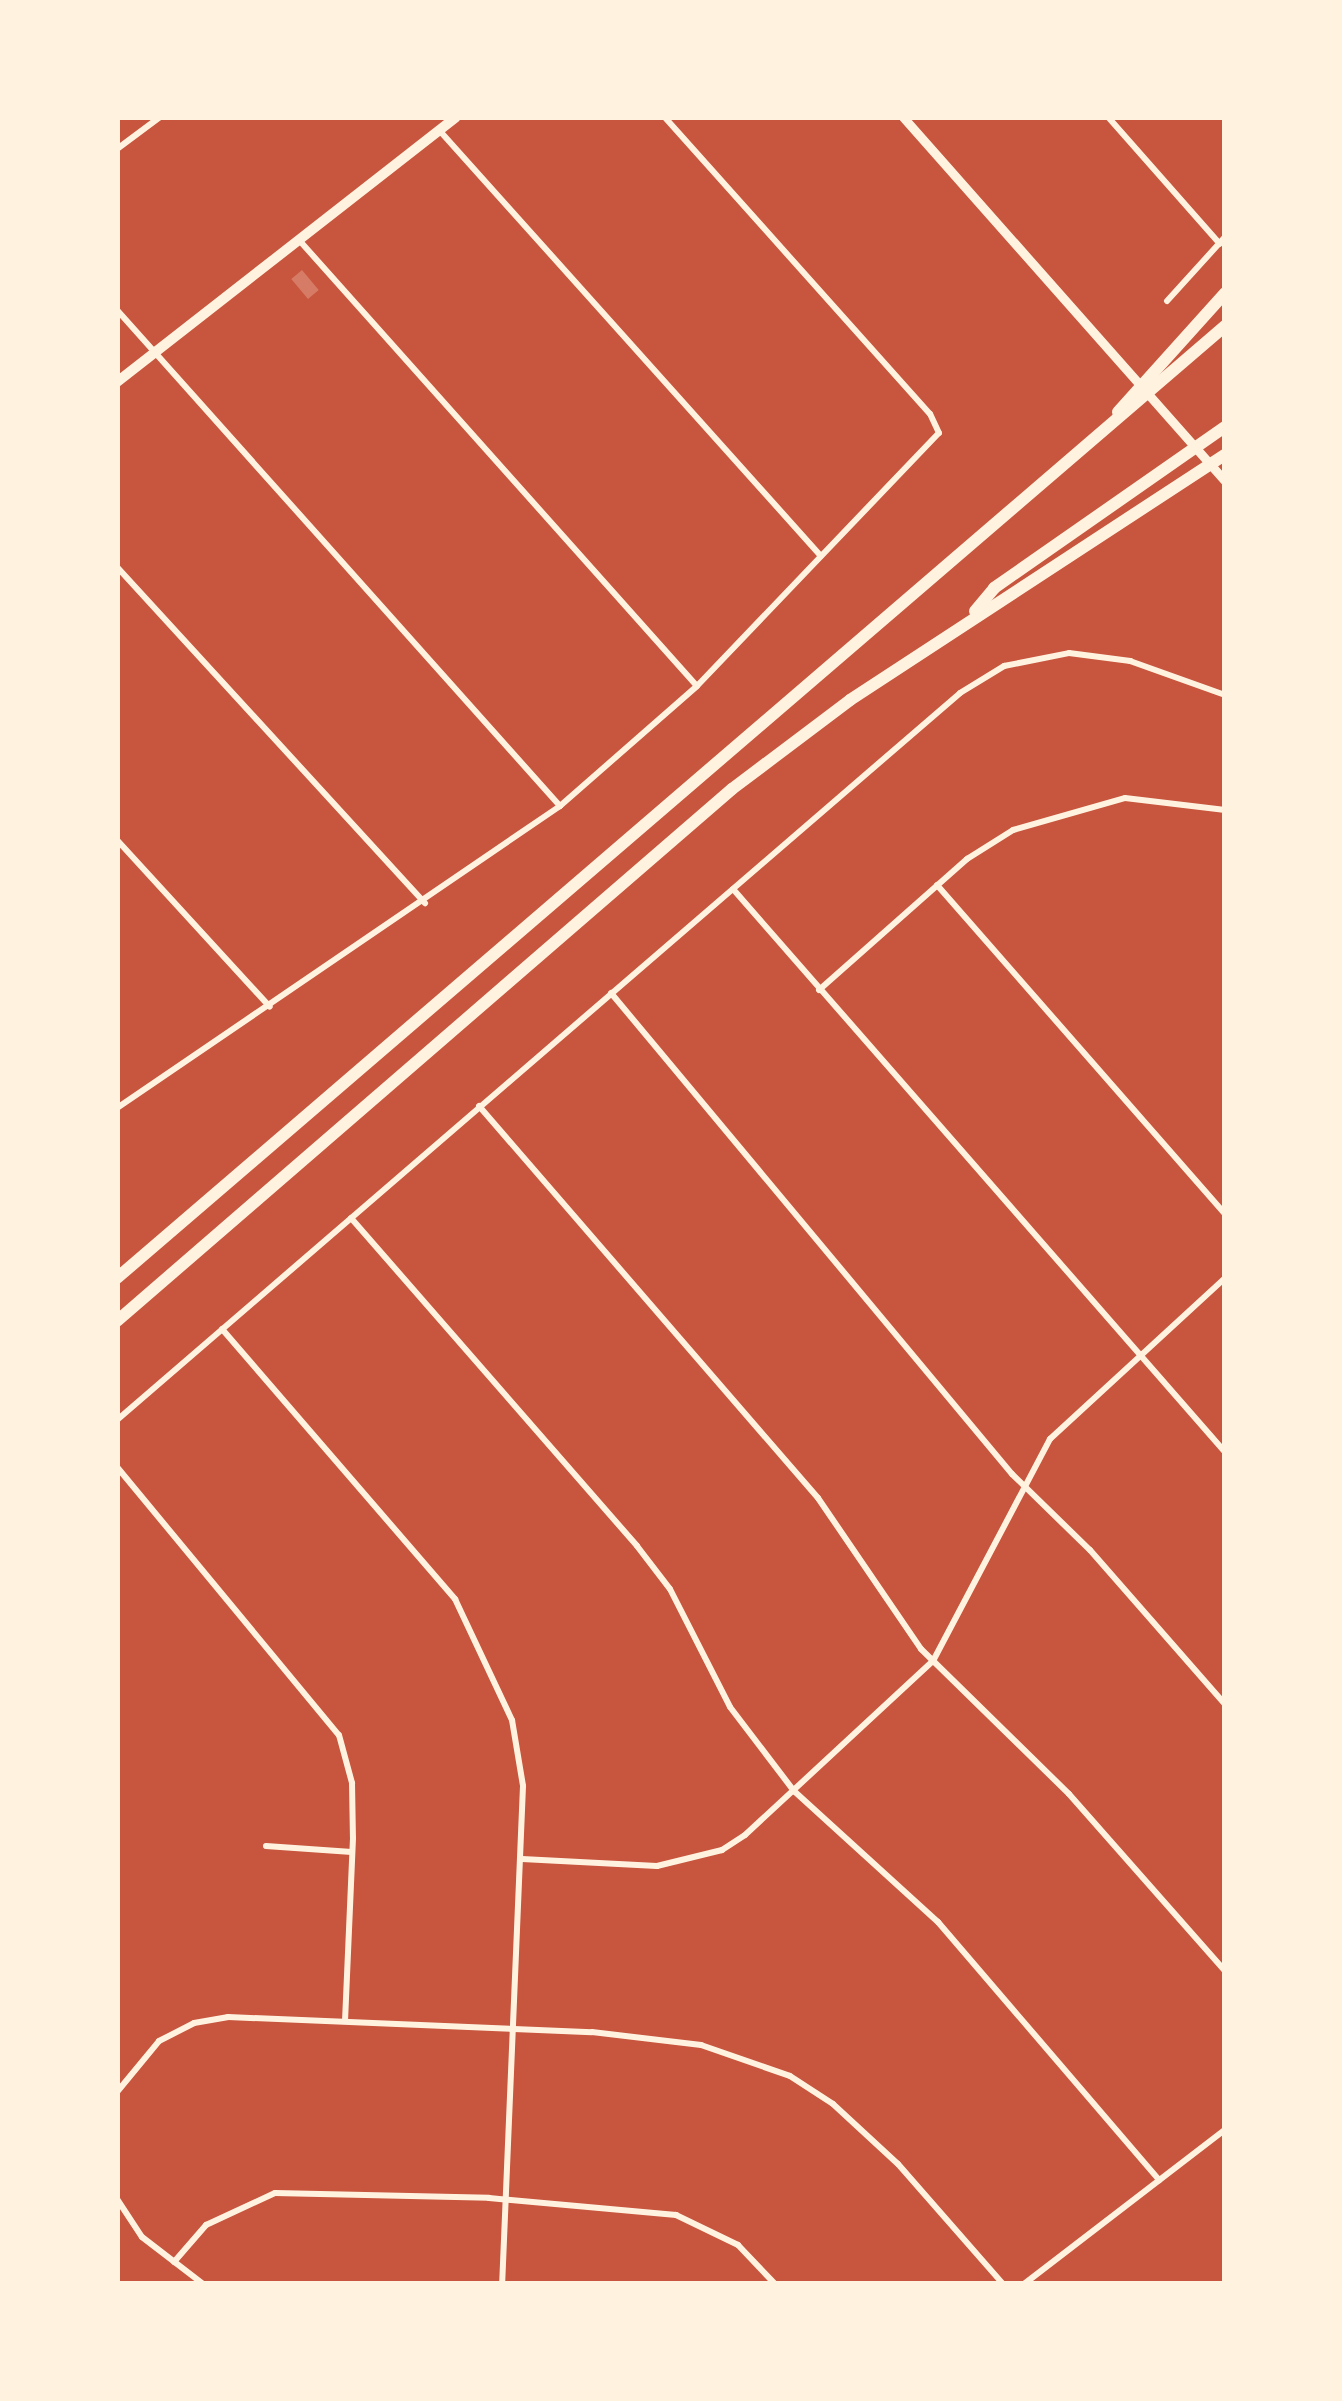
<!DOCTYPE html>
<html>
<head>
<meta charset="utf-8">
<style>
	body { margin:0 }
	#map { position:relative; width:1342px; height:2401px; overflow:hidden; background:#c8553d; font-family:"DM Sans",sans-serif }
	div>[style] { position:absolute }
	.building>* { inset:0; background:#d67c66; transform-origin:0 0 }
	.minor>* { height:6px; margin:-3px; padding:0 3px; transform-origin:3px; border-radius:3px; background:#fff3e0 }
	.secondary>* { height:9px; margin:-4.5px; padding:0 4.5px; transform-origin:4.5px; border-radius:4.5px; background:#fff3e0 }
	.primary>* { height:10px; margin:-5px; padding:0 5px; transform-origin:5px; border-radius:5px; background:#fff3e0 }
	.motorway>* { height:12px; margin:-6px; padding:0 6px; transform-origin:6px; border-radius:6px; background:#fff3e0 }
	span { translate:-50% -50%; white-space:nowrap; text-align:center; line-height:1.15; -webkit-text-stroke:9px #fff3e0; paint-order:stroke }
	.frame { position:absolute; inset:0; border:120px solid #fff3e0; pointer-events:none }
</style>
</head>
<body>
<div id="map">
	<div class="building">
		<i style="left:302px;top:270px;width:26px;height:14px;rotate:50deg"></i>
	</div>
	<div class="minor">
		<i style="left:1108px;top:117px;width:169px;rotate:48.6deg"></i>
		<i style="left:439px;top:130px;width:572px;rotate:48.12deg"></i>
		<i style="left:117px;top:149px;width:54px;rotate:-36.7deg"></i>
		<i style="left:299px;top:240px;width:596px;rotate:48.26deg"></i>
		<i style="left:1167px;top:301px;width:86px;rotate:-47.8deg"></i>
		<i style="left:117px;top:310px;width:665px;rotate:48.23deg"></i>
		<i style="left:117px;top:567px;width:456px;rotate:47.5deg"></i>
		<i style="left:117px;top:840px;width:226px;rotate:47.5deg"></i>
		<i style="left:937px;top:885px;width:437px;rotate:48.8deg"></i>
		<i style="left:733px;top:889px;width:748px;rotate:48.85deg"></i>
		<i style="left:819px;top:990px;width:198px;rotate:-41.5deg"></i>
		<i style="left:967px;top:859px;width:54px;rotate:-32.2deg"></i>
		<i style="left:1013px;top:830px;width:116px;rotate:-15.9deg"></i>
		<i style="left:1125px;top:798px;width:101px;rotate:6.8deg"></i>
		<i style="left:611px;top:993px;width:626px;rotate:50.18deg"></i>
		<i style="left:1012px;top:1474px;width:109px;rotate:44.3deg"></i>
		<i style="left:1090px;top:1550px;width:205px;rotate:48.8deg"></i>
		<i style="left:479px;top:1106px;width:518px;rotate:49.15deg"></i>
		<i style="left:818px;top:1498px;width:183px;rotate:55.7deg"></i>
		<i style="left:921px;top:1649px;width:207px;rotate:44.4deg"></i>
		<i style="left:1069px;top:1794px;width:236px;rotate:48.6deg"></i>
		<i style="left:117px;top:1108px;width:536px;rotate:-34.28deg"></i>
		<i style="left:560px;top:806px;width:182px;rotate:-41.2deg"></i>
		<i style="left:697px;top:686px;width:350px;rotate:-46.3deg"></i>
		<i style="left:939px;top:433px;width:21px;rotate:-115deg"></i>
		<i style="left:930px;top:414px;width:399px;rotate:-131.8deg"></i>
		<i style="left:351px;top:1218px;width:435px;rotate:48.9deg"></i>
		<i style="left:637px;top:1546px;width:54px;rotate:52.5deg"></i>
		<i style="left:670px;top:1589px;width:132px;rotate:63deg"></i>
		<i style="left:730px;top:1707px;width:106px;rotate:52.7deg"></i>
		<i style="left:794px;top:1791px;width:195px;rotate:42.3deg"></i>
		<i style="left:938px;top:1922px;width:340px;rotate:49.4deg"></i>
		<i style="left:222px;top:1329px;width:357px;rotate:49.2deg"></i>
		<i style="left:455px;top:1599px;width:134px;rotate:64.8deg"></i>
		<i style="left:512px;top:1720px;width:67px;rotate:80.5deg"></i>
		<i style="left:523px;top:1786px;width:498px;rotate:92.4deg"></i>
		<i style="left:117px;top:1420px;width:1113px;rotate:-40.77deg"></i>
		<i style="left:960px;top:693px;width:52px;rotate:-31.5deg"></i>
		<i style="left:1004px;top:666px;width:66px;rotate:-11.3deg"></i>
		<i style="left:1069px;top:653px;width:62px;rotate:7.5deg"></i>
		<i style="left:1130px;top:661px;width:101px;rotate:19.7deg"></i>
		<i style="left:117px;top:1467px;width:348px;rotate:50.4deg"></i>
		<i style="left:339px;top:1735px;width:50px;rotate:74.8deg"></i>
		<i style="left:352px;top:1783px;width:55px;rotate:89deg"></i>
		<i style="left:353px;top:1838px;width:183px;rotate:92.5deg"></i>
		<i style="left:266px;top:1846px;width:86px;rotate:4deg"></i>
		<i style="left:522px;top:1859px;width:135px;rotate:3deg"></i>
		<i style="left:657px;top:1866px;width:67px;rotate:-13.8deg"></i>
		<i style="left:722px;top:1850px;width:27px;rotate:-33deg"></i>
		<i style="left:745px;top:1835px;width:256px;rotate:-42.8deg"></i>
		<i style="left:933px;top:1661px;width:251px;rotate:-62.2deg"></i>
		<i style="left:1050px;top:1439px;width:238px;rotate:-42.6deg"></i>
		<i style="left:117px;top:2092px;width:66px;rotate:-50.5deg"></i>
		<i style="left:159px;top:2041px;width:39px;rotate:-27deg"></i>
		<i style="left:194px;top:2023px;width:35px;rotate:-10deg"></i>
		<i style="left:228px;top:2017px;width:364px;rotate:2.4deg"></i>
		<i style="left:592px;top:2032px;width:110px;rotate:6.8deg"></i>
		<i style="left:701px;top:2045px;width:94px;rotate:19.2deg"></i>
		<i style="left:790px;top:2076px;width:51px;rotate:33.1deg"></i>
		<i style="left:833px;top:2104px;width:88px;rotate:42.7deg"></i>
		<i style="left:898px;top:2164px;width:159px;rotate:48.8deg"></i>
		<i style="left:117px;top:2199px;width:45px;rotate:56.7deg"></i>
		<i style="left:142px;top:2237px;width:77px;rotate:37.6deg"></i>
		<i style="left:174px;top:2262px;width:49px;rotate:-49.1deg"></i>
		<i style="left:206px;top:2225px;width:76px;rotate:-24.9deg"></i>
		<i style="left:275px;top:2193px;width:214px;rotate:1.3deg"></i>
		<i style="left:489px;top:2198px;width:188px;rotate:5.2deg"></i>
		<i style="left:676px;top:2215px;width:69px;rotate:25.8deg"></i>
		<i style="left:738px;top:2245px;width:54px;rotate:46.5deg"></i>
		<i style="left:1024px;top:2284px;width:253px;rotate:-37.5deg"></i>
	</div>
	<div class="secondary">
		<i style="left:903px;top:117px;width:486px;rotate:48.5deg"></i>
	</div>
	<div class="primary">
		<i style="left:117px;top:382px;width:430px;rotate:-38deg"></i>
	</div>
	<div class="motorway">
		<i style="left:1118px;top:412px;width:160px;rotate:-48deg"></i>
		<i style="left:975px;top:611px;width:30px;rotate:-50deg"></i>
		<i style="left:994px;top:588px;width:282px;rotate:-34.9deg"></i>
		<i style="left:117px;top:1278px;width:1461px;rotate:-40.67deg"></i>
		<i style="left:117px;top:1321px;width:813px;rotate:-40.86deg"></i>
		<i style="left:732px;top:789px;width:148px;rotate:-37deg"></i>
		<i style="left:850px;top:700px;width:448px;rotate:-33.2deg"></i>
	</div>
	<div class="frame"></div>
</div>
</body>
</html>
